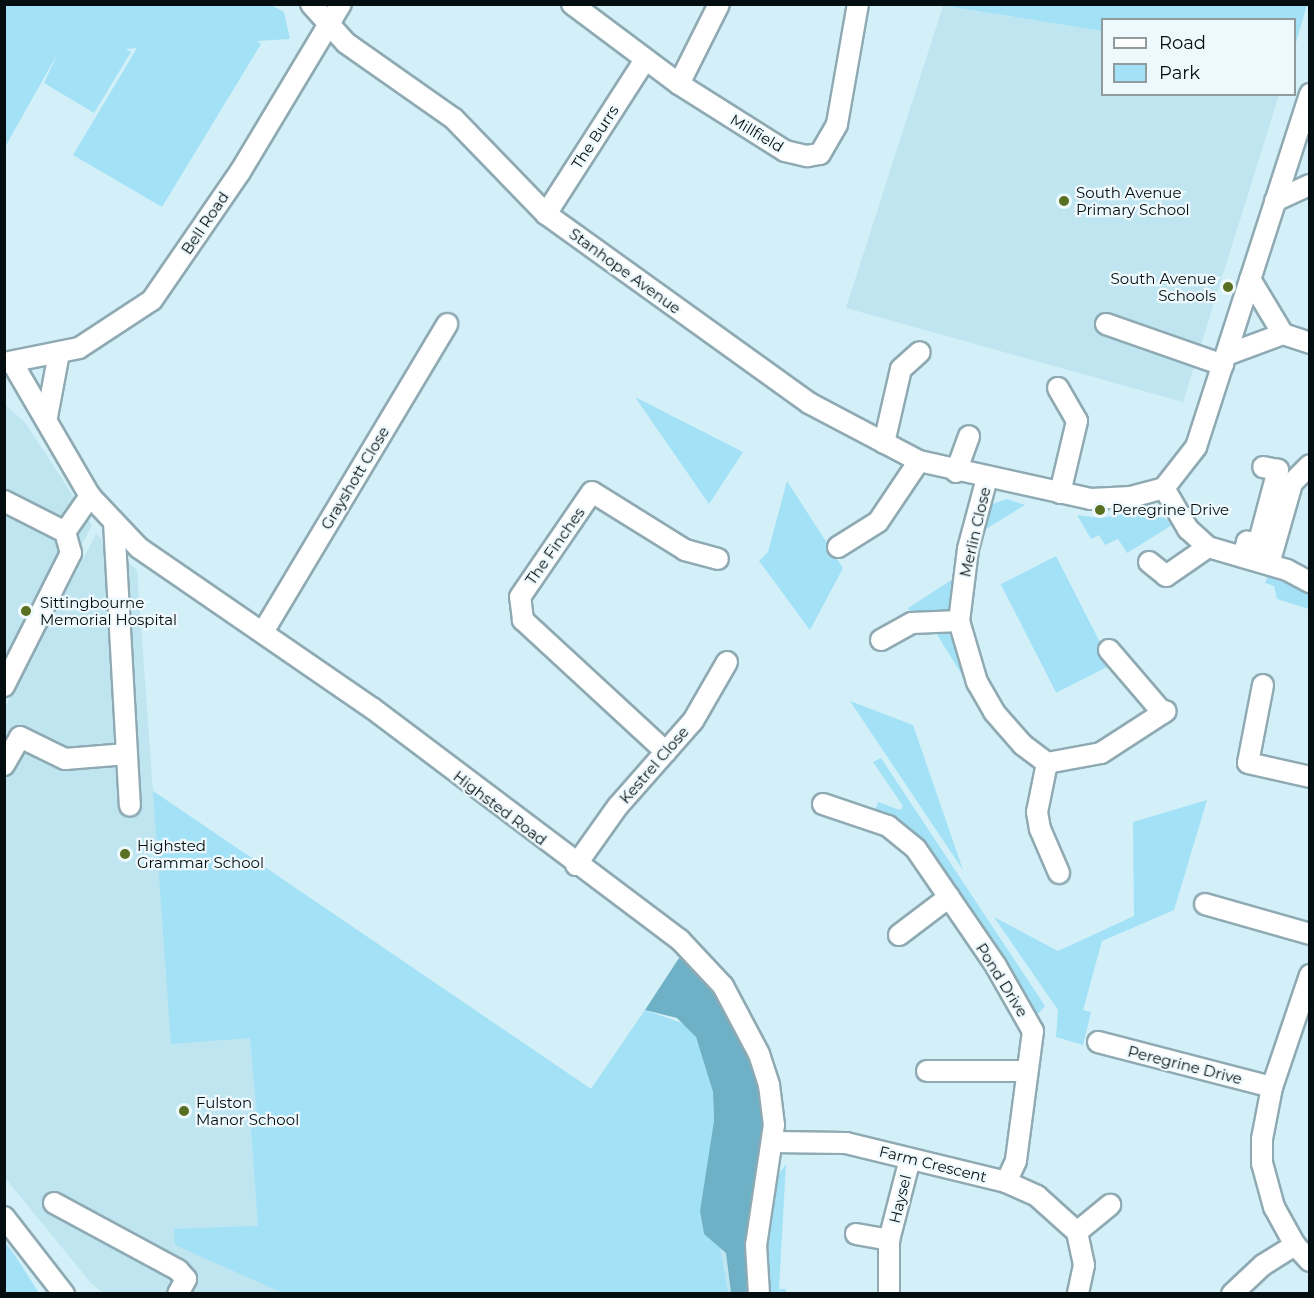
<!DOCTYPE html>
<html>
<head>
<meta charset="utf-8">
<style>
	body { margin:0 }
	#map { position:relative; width:1314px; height:1298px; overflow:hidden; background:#d3f0f9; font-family:Montserrat,sans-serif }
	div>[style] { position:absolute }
	.built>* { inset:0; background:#bfe5f1 }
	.green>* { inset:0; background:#a2e1f6; transform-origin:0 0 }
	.forest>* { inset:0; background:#6eb0c5 }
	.roads { filter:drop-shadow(2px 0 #8faab3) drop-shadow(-2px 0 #8faab3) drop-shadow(0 2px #8faab3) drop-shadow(0 -2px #8faab3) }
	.minor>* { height:20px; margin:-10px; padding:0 10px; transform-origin:10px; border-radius:10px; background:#fff }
	.dots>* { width:16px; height:16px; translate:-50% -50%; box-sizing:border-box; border:3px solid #eef9fd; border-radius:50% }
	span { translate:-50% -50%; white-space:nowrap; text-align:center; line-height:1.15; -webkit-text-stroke:4.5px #eef9fd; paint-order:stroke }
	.street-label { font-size:15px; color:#040d10 }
	.poi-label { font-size:15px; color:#040d10 }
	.left { translate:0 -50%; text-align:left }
	.right { translate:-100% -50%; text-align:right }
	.frame { position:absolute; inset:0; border:6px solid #040d10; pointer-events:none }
	.legend { position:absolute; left:1101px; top:18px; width:195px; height:78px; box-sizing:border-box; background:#eef9fd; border:2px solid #909b9e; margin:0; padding:8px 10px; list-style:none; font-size:18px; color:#040d10 }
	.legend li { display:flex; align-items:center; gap:12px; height:30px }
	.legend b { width:30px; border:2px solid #909b9e }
</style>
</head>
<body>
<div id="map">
	<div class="built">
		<i style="clip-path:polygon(943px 6px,1102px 31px,1102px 94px,1279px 95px,1183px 402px,846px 308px)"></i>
		<i style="clip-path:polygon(5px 405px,24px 421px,92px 525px,5px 697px)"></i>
		<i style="clip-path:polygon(96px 534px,137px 570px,153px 791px,591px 1089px,645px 1010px,704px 1234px,726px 1253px,731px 1293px,103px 1293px,91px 1283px,5px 1178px,5px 707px)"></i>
	</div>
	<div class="green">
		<i style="clip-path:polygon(269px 4px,284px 12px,290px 39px,257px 41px,261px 44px,162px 207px,73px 155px,137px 48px,126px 49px,131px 52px,94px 113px,44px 83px,58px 53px,5px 147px,5px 5px)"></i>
		<i style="clip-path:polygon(939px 5px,1307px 4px,1307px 5px,1295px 46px,1294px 20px,1102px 20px,1102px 31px)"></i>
		<i style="clip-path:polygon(635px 397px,743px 452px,709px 504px)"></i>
		<i style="clip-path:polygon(787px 481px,843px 568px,810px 630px,759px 561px,768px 552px)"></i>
		<i style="clip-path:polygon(1007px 499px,1025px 505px,986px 529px,992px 504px)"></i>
		<i style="clip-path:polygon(1147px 510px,1163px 516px,1172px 525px,1127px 553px,1118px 539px,1105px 545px,1099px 535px,1091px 539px,1077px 515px,1100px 518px)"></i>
		<i style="left:1056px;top:556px;width:122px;height:62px;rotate:63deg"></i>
		<i style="clip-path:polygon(1268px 576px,1305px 592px,1309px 595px,1309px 609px,1277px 599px,1274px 586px,1265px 583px)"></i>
		<i style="clip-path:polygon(953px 579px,951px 610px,912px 614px,908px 608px)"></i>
		<i style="clip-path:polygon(946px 632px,956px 640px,972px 691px,936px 633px)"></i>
		<i style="clip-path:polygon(850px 701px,913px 725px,963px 870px)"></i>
		<i style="clip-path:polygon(881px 758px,1045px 1006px,1039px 1013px,1034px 1014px,899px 823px,875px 810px,878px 802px,900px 810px,903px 806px,873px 762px)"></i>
		<i style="clip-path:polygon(153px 791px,591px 1089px,645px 1010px,687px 1025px,696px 1037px,713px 1092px,714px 1124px,700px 1211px,704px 1234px,720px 1247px,728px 1293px,283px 1293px,175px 1245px,174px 1229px,258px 1226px,250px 1115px,257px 1115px,250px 1038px,171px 1044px)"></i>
		<i style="clip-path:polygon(1207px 800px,1174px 910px,1102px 941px,1083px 1010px,1091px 1012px,1083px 1045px,1056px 1037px,1058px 1010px,994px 917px,1058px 951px,1134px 916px,1133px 822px)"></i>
		<i style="clip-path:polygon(786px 1164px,779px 1289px,786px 1289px,786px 1293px,767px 1294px,763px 1246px,771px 1185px)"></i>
		<i style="clip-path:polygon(5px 1242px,16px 1257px,39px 1293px,5px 1293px)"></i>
	</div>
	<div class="forest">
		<i style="clip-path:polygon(679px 958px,703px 977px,733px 1019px,754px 1061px,761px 1091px,764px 1128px,746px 1238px,751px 1293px,731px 1293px,726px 1253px,704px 1234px,700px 1211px,714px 1121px,713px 1092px,696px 1037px,677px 1018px,645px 1010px)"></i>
	</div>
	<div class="roads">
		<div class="minor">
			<i style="left:311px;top:4px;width:52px;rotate:48.1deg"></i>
			<i style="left:346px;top:43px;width:132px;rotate:35.1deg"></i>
			<i style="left:454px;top:119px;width:132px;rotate:45.9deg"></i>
			<i style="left:546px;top:214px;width:324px;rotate:35.7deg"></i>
			<i style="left:809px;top:403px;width:124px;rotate:27.8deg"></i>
			<i style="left:919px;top:461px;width:176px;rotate:12.5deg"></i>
			<i style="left:1091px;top:499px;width:40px;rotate:-2.9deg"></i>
			<i style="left:1131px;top:497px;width:34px;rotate:-15deg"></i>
			<i style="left:1164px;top:488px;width:52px;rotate:-52deg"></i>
			<i style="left:1196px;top:447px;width:371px;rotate:-72.1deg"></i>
			<i style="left:572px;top:4px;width:134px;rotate:36.8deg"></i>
			<i style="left:679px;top:84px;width:125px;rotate:32.3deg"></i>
			<i style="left:785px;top:151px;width:23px;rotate:13deg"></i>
			<i style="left:807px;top:156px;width:13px;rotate:-9deg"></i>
			<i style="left:820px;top:154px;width:34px;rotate:-60deg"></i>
			<i style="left:837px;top:124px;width:122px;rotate:-80.1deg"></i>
			<i style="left:679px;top:84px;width:89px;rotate:-63.4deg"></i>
			<i style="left:1275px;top:201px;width:38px;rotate:-25deg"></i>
			<i style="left:546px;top:214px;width:183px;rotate:-57.3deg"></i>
			<i style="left:1106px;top:324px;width:124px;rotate:19.3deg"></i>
			<i style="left:1283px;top:334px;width:28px;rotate:18deg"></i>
			<i style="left:1226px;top:355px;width:61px;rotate:-20.2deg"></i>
			<i style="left:1283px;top:334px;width:64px;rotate:-121deg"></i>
			<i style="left:12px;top:362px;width:155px;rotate:59.8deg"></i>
			<i style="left:90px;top:496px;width:71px;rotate:46.7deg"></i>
			<i style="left:139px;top:548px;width:283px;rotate:34.5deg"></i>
			<i style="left:372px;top:708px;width:386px;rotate:37deg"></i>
			<i style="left:680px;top:940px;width:63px;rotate:46.9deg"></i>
			<i style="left:723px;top:986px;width:77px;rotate:62.1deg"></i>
			<i style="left:759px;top:1054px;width:33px;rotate:72deg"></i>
			<i style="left:769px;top:1085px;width:40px;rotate:82.9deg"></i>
			<i style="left:774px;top:1125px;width:121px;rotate:98.5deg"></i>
			<i style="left:756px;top:1245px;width:49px;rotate:86.5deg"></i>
			<i style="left:4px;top:363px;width:76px;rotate:-11.3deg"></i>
			<i style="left:79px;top:348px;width:87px;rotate:-33.3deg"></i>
			<i style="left:152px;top:300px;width:155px;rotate:-55.5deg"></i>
			<i style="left:240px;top:172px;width:196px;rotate:-59deg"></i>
			<i style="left:1058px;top:388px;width:38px;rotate:60deg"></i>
			<i style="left:1077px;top:421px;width:74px;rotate:103.3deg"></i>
			<i style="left:47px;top:417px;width:65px;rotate:-79.4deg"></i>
			<i style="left:884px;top:443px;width:76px;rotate:-77.1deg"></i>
			<i style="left:901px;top:369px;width:25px;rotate:-42deg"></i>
			<i style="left:956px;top:472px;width:38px;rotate:-70deg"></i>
			<i style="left:987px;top:478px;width:73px;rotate:105deg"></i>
			<i style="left:968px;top:549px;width:73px;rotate:97.1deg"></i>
			<i style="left:959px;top:621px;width:64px;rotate:73.6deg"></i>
			<i style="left:977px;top:682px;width:34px;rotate:60deg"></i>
			<i style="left:994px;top:712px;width:44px;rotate:48.7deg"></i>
			<i style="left:1023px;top:745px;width:30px;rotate:37deg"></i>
			<i style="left:1047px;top:763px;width:55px;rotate:-10.5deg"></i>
			<i style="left:1101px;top:753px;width:77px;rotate:-32.9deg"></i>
			<i style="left:1164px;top:488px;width:48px;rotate:59.7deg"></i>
			<i style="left:1188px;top:529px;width:27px;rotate:42deg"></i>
			<i style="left:1208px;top:547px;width:82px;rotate:16.2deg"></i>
			<i style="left:1287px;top:570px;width:26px;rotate:28deg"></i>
			<i style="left:4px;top:501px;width:68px;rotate:26.9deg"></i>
			<i style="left:65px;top:532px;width:22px;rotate:74deg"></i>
			<i style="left:71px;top:553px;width:149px;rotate:116.7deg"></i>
			<i style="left:114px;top:522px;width:284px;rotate:86.8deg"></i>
			<i style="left:65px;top:532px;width:44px;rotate:-55.2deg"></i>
			<i style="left:838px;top:547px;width:47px;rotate:-32deg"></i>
			<i style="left:878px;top:522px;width:73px;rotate:-56.1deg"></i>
			<i style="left:1243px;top:557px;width:16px;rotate:-75deg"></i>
			<i style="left:1247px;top:542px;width:11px;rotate:15deg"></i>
			<i style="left:1258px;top:545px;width:78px;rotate:-75.1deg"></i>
			<i style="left:1278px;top:470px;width:15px;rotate:-169deg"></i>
			<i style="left:1149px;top:562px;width:22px;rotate:39deg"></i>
			<i style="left:1166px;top:576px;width:51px;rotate:-34.6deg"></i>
			<i style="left:1269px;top:564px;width:84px;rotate:-74.1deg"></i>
			<i style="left:1292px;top:483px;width:25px;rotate:-45deg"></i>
			<i style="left:263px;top:632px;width:359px;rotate:-59.1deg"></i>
			<i style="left:881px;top:640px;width:35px;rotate:-29deg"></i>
			<i style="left:912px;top:623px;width:47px;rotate:-2.4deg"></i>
			<i style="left:1109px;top:650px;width:83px;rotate:49.4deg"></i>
			<i style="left:1263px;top:685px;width:79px;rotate:100.9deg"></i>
			<i style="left:1248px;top:763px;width:64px;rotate:12.7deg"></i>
			<i style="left:666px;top:752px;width:195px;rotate:-137.3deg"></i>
			<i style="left:523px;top:620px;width:23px;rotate:-97deg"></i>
			<i style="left:520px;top:597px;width:127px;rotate:-55.6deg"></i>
			<i style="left:592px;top:492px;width:110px;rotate:31.9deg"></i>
			<i style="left:685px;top:550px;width:34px;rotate:15deg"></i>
			<i style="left:1047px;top:763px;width:50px;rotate:101.5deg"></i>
			<i style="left:1037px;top:812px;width:17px;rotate:80deg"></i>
			<i style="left:1040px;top:829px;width:48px;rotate:66.6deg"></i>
			<i style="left:4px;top:765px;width:32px;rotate:-60deg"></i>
			<i style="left:20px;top:737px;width:50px;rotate:26.1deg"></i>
			<i style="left:65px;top:759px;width:62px;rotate:-4.6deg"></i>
			<i style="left:823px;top:804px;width:69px;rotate:18.7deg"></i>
			<i style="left:888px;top:826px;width:36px;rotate:39deg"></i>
			<i style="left:916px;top:849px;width:142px;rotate:55.6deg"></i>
			<i style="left:996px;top:966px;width:75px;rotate:60.4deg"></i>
			<i style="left:1033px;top:1031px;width:131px;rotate:97.5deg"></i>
			<i style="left:1016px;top:1161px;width:23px;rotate:115deg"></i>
			<i style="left:576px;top:865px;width:72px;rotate:-54.6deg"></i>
			<i style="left:618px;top:806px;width:113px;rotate:-48.6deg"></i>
			<i style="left:693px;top:721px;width:68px;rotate:-60deg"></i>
			<i style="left:1205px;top:904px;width:109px;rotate:15.9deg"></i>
			<i style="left:899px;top:935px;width:63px;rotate:-37.2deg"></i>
			<i style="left:1310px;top:975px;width:118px;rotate:108.7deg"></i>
			<i style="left:1272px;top:1087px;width:53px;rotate:100.9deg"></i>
			<i style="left:1262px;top:1139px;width:24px;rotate:90deg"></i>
			<i style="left:1262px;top:1163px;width:46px;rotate:74.7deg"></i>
			<i style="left:1274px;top:1207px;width:43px;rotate:61.1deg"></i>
			<i style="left:1295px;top:1245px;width:22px;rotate:47deg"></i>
			<i style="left:1098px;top:1042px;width:180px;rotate:14.5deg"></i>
			<i style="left:927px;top:1071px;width:100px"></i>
			<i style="left:773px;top:1142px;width:73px;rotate:0.8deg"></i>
			<i style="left:846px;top:1143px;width:165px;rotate:13.7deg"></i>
			<i style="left:1006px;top:1182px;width:34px;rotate:24deg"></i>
			<i style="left:1037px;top:1196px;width:54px;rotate:42deg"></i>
			<i style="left:1077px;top:1232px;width:34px;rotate:78deg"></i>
			<i style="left:1084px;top:1265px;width:30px;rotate:102deg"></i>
			<i style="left:54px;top:1203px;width:141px;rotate:28.4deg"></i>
			<i style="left:178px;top:1270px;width:12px;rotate:48deg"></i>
			<i style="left:186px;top:1279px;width:17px;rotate:118deg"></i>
			<i style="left:4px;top:1217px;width:98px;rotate:52.1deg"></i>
			<i style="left:1077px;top:1232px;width:43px;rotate:-39.3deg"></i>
			<i style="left:856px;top:1234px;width:34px;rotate:10deg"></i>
			<i style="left:889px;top:1294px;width:54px;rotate:-90deg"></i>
			<i style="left:889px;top:1240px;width:84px;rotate:-75.5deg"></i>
			<i style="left:1232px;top:1294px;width:42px;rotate:-43.1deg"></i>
			<i style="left:1263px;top:1265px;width:38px;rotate:-32deg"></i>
		</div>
	</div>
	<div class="dots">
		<i style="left:1064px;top:201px;background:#587020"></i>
		<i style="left:1228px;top:287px;background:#587020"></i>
		<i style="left:1100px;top:510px;background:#587020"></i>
		<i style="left:26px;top:611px;background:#587020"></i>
		<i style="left:125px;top:854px;background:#587020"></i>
		<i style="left:184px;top:1111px;background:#587020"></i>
	</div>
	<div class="street-label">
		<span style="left:757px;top:133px;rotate:31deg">Millfield</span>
		<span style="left:595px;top:137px;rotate:-57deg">The Burrs</span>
		<span style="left:205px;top:223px;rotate:-56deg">Bell Road</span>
		<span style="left:625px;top:271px;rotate:36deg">Stanhope Avenue</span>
		<span style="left:355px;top:478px;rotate:-59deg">Grayshott Close</span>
		<span style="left:975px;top:532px;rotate:-77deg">Merlin Close</span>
		<span style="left:555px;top:546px;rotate:-55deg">The Finches</span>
		<span style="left:654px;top:765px;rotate:-49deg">Kestrel Close</span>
		<span style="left:500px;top:808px;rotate:37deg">Highsted Road</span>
		<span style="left:1002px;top:980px;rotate:58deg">Pond Drive</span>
		<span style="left:1185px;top:1065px;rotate:14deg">Peregrine Drive</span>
		<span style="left:933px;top:1164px;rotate:14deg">Farm Crescent</span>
		<span style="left:900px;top:1199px;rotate:-76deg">Haysel</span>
	</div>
	<div class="poi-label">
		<span class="left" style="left:1076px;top:201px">South Avenue<br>Primary School</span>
		<span class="right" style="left:1216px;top:287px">South Avenue<br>Schools</span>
		<span class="left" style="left:1112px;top:510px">Peregrine Drive</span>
		<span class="left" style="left:40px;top:611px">Sittingbourne<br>Memorial Hospital</span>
		<span class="left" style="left:137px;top:854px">Highsted<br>Grammar School</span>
		<span class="left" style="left:196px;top:1111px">Fulston<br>Manor School</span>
	</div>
	<div class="frame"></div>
	<ul class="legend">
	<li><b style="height:8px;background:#fff"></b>Road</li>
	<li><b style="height:16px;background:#a2e1f6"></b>Park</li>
	</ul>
</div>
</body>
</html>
